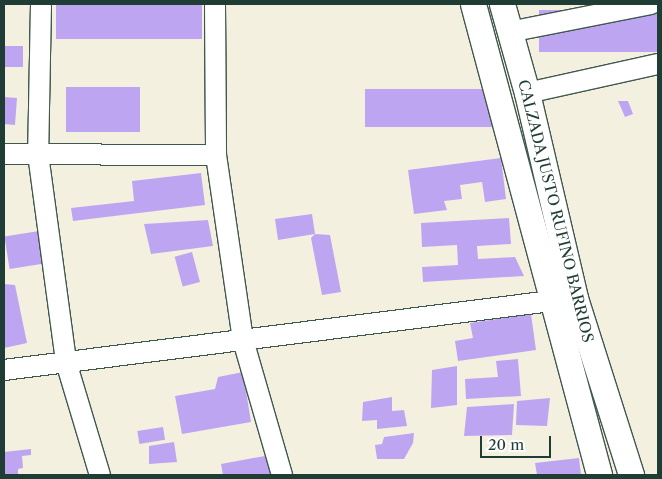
<!DOCTYPE html>
<html>
<head>
<meta charset="utf-8">
<style>
	body { margin:0 }
	#map { position:relative; width:662px; height:479px; overflow:hidden; background:#f4f0e0; font-family:"Libre Caslon Text",serif }
	div>[style] { position:absolute }
	.building>* { inset:0; background:#bea5f1; transform-origin:0 0 }
	.roads { filter:drop-shadow(1px 0 #3f584e) drop-shadow(-1px 0 #3f584e) drop-shadow(0 1px #3f584e) drop-shadow(0 -1px #3f584e) }
	.minor>* { height:20px; margin:-10px; padding:0 10px; transform-origin:10px; border-radius:10px; background:#fff }
	.tertiary>* { height:25px; margin:-12.5px; padding:0 12.5px; transform-origin:12.5px; border-radius:12.5px; background:#fff }
	span { translate:-50% -50%; white-space:nowrap; text-align:center; line-height:1.15; -webkit-text-stroke:4px #fff; paint-order:stroke }
	.street-label { font-size:15px; color:#1f3d34 }
	.frame { position:absolute; inset:0; border:5px solid #1f3d34; pointer-events:none }
	.scale { position:absolute; left:480px; top:436px; width:71px; height:22px; box-sizing:border-box; border:2px solid #1f3d34; border-top:0; padding-left:6px; font-size:15px; line-height:18px; white-space:nowrap; color:#1f3d34; -webkit-text-stroke:4px #fff; paint-order:stroke }
</style>
</head>
<body>
<div id="map">
	<div class="building">
		<i style="left:56px;top:4px;width:146px;height:35px"></i>
		<i style="left:658px;top:10px;width:42px;height:119px;rotate:90deg"></i>
		<i style="left:4px;top:46px;width:19px;height:21px"></i>
		<i style="left:66px;top:87px;width:74px;height:45px"></i>
		<i style="left:495px;top:89px;width:38px;height:130px;rotate:90deg"></i>
		<i style="clip-path:polygon(4px 97px,17px 98px,15px 125px,4px 124px)"></i>
		<i style="clip-path:polygon(618px 101px,628px 101px,633px 114px,625px 117px)"></i>
		<i style="clip-path:polygon(501px 158px,506px 199px,485px 202px,482px 182px,460px 185px,462px 199px,444px 201px,447px 210px,414px 214px,408px 170px)"></i>
		<i style="clip-path:polygon(201px 173px,205px 205px,73px 221px,71px 208px,134px 201px,132px 181px)"></i>
		<i style="clip-path:polygon(312px 214px,315px 234px,330px 235px,341px 292px,322px 295px,311px 238px,315px 234px,278px 240px,275px 219px)"></i>
		<i style="clip-path:polygon(509px 218px,511px 244px,477px 246px,478px 259px,515px 257px,524px 276px,423px 282px,422px 267px,458px 265px,457px 245px,422px 247px,421px 223px)"></i>
		<i style="clip-path:polygon(208px 220px,213px 246px,151px 254px,144px 224px)"></i>
		<i style="left:39px;top:231px;width:33px;height:35px;rotate:81deg"></i>
		<i style="left:192px;top:252px;width:31px;height:18px;rotate:75deg"></i>
		<i style="clip-path:polygon(4px 284px,15px 285px,27px 343px,4px 348px)"></i>
		<i style="clip-path:polygon(531px 314px,536px 350px,458px 361px,455px 341px,473px 338px,470px 323px)"></i>
		<i style="clip-path:polygon(518px 359px,521px 396px,466px 399px,465px 379px,498px 377px,496px 361px)"></i>
		<i style="clip-path:polygon(457px 366px,457px 405px,431px 408px,432px 370px)"></i>
		<i style="clip-path:polygon(243px 372px,251px 422px,182px 434px,175px 396px,215px 389px,218px 377px)"></i>
		<i style="clip-path:polygon(392px 397px,392px 411px,404px 410px,407px 426px,377px 429px,377px 420px,362px 421px,363px 402px)"></i>
		<i style="clip-path:polygon(550px 398px,547px 426px,516px 425px,517px 401px)"></i>
		<i style="clip-path:polygon(514px 404px,512px 435px,464px 436px,467px 407px)"></i>
		<i style="left:163px;top:427px;width:13px;height:26px;rotate:81deg"></i>
		<i style="clip-path:polygon(414px 433px,413px 443px,404px 459px,377px 459px,375px 445px,382px 444px,384px 437px)"></i>
		<i style="clip-path:polygon(174px 442px,177px 462px,149px 464px,149px 446px)"></i>
		<i style="clip-path:polygon(31px 449px,31px 455px,22px 456px,23px 468px,18px 469px,18px 475px,4px 475px,4px 452px)"></i>
		<i style="clip-path:polygon(270px 455px,273px 475px,223px 475px,221px 464px)"></i>
		<i style="clip-path:polygon(579px 458px,581px 475px,537px 475px,535px 463px)"></i>
	</div>
	<div class="roads">
		<div class="minor">
			<i style="left:41px;top:4px;width:150px;rotate:91.1deg"></i>
			<i style="left:38px;top:154px;width:210px;rotate:82.3deg"></i>
			<i style="left:66px;top:362px;width:118px;rotate:73.3deg"></i>
			<i style="left:215px;top:4px;width:151px;rotate:89.6deg"></i>
			<i style="left:216px;top:155px;width:187px;rotate:81.7deg"></i>
			<i style="left:243px;top:340px;width:141px;rotate:73.9deg"></i>
			<i style="left:509px;top:32px;width:145px;rotate:-11.2deg"></i>
			<i style="left:527px;top:93px;width:134px;rotate:-12.5deg"></i>
			<i style="left:4px;top:154px;width:212px;rotate:0.3deg"></i>
			<i style="left:4px;top:370px;width:567px;rotate:-7.19deg"></i>
		</div>
		<div class="tertiary">
			<i style="left:473px;top:4px;width:488px;rotate:75deg"></i>
			<i style="left:502px;top:4px;width:92px;rotate:74.3deg"></i>
			<i style="left:527px;top:93px;width:211px;rotate:76.8deg"></i>
			<i style="left:575px;top:298px;width:186px;rotate:72.4deg"></i>
		</div>
	</div>
	<div class="street-label">
		<span style="left:556px;top:211px;rotate:76deg">CALZADA JUSTO RUFINO BARRIOS</span>
	</div>
	<div class="frame"></div>
	<div class="scale">20 m</div>
</div>
</body>
</html>
